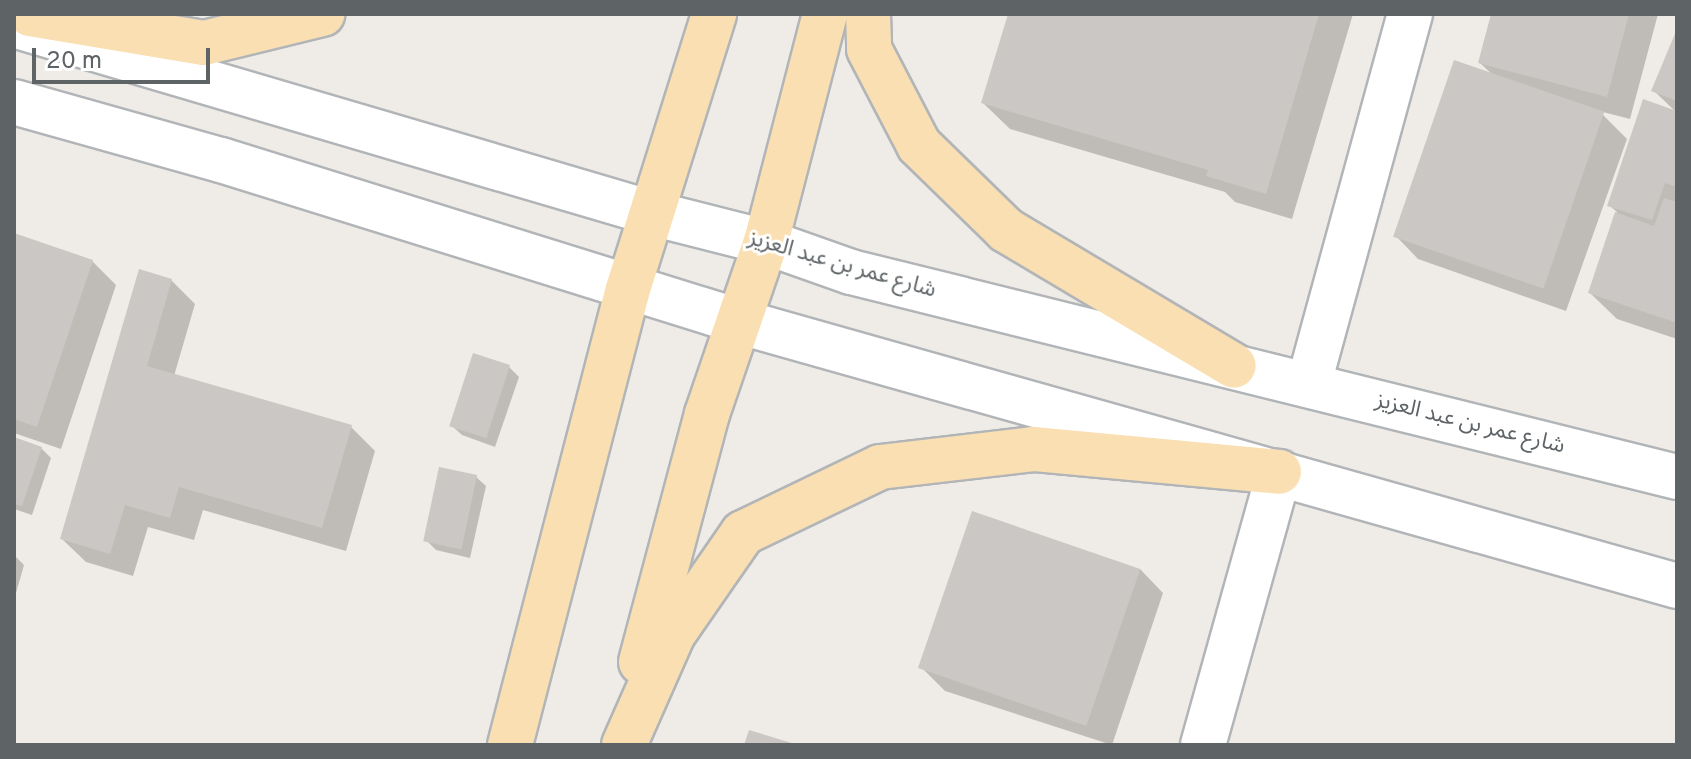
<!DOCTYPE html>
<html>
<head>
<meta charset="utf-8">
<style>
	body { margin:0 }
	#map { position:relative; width:1691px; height:759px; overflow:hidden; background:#efece7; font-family:Overpass,"Noto Sans Arabic",sans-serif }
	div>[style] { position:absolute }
	.shadow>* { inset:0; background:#0003 }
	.building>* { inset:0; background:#cbc7c4; transform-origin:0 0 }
	.roads { filter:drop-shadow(2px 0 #b2b5b8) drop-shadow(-2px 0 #b2b5b8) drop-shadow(0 2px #b2b5b8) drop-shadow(0 -2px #b2b5b8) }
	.minor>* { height:44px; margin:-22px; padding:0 22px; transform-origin:22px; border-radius:22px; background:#fff }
	.secondary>* { height:44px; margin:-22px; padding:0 22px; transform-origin:22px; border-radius:22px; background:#fff }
	.primary>* { height:44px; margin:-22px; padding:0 22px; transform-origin:22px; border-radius:22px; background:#f9dfb2 }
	span { translate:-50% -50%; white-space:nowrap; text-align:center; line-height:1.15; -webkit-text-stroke:6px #fff; paint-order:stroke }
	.street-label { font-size:22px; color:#5e6366 }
	.frame { position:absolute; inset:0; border:16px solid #5e6366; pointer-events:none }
	.scale { position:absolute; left:32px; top:48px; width:178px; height:36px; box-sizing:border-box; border:4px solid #5e6366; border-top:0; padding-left:10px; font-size:24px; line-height:28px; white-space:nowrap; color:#5e6366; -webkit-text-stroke:6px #fff; paint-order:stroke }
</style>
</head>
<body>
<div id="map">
	<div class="shadow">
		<i style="clip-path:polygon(1010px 14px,1353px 14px,1292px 219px,1235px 202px,1225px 192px,1010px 129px,983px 103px)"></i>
		<i style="clip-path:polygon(1493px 14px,1658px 14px,1630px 119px,1599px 111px,1627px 139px,1566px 311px,1418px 259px,1395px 235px,1495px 77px,1480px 63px)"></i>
		<i style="clip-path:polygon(1677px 34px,1677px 339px,1617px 319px,1590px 293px,1617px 212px,1609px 205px,1676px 112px,1653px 90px)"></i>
		<i style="clip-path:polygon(14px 235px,92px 261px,116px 285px,61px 449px,14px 433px)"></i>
		<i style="clip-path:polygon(171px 280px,195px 304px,174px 376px,351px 427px,375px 451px,346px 551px,203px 510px,194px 540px,148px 527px,133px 576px,86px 562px,62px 539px)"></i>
		<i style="clip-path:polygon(509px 367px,519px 377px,495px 447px,462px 435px,452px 426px)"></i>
		<i style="clip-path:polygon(14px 439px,41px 448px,51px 458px,32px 515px,14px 509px)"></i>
		<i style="clip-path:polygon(476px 477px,486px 486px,470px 558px,436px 550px,426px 540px)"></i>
		<i style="clip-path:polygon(14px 555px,24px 565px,14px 600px)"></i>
		<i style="clip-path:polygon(1140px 569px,1163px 593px,1112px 745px,945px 691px,922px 668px)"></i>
	</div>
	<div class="building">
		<i style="clip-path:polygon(1008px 14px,1319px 14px,1266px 194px,1206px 176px,1208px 170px,981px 103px)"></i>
		<i style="clip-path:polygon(1491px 14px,1629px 14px,1607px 97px,1478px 63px)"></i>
		<i style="clip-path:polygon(1677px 29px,1677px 101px,1651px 91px)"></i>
		<i style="left:1454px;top:60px;width:159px;height:187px;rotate:19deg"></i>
		<i style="clip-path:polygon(1643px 99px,1677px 111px,1677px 187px,1665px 183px,1652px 220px,1607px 206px)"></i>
		<i style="clip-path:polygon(1664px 198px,1677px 202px,1677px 323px,1588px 293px,1615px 212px,1654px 226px)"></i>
		<i style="clip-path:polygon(14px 233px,93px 260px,37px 427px,14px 419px)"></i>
		<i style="clip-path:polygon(139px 269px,172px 279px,147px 366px,352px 425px,322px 528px,179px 487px,170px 518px,125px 505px,110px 554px,60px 539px)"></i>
		<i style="left:473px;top:353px;width:39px;height:77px;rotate:18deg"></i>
		<i style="clip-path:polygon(14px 437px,42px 447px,22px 506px,14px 504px)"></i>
		<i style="left:439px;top:467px;width:39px;height:76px;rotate:12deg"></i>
		<i style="left:972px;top:511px;width:178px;height:166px;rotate:19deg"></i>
		<i style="clip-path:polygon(749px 730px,795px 744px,795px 745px,744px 745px)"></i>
	</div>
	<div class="roads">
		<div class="minor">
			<i style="left:1309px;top:383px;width:383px;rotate:-74.7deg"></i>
			<i style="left:1203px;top:745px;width:283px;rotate:-74.4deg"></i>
		</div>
		<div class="secondary">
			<i style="left:20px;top:27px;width:662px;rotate:16.41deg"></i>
			<i style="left:655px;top:214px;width:114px;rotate:14.2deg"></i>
			<i style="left:766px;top:242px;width:90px;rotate:19.4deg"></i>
			<i style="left:851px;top:272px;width:851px;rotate:13.94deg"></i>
			<i style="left:14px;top:102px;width:215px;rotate:15.7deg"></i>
			<i style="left:221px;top:160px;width:545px;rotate:17.3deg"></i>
			<i style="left:741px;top:322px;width:973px;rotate:15.75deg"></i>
		</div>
		<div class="primary">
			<i style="left:30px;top:14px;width:176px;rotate:9.5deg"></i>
			<i style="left:204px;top:43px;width:122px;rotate:-13.8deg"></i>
			<i style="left:868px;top:14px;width:35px;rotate:88deg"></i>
			<i style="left:869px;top:49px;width:108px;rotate:62.5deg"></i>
			<i style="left:919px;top:145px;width:122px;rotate:44.3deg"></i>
			<i style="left:1006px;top:230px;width:265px;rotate:30.8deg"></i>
			<i style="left:641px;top:662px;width:257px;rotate:-75.1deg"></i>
			<i style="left:707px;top:414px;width:182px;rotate:-71.1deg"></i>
			<i style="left:766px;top:242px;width:236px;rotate:-75.5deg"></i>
			<i style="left:510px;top:745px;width:471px;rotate:-75.5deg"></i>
			<i style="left:628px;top:289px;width:288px;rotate:-72.6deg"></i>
			<i style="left:624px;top:745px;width:121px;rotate:-66.2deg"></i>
			<i style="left:673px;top:634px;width:123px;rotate:-55.3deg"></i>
			<i style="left:743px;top:533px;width:152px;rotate:-25.7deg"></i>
			<i style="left:880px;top:467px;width:154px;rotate:-6.7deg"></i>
			<i style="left:1033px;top:449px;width:247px;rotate:5.3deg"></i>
		</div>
	</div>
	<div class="street-label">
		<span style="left:842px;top:265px;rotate:16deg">شارع عمر بن عبد العزيز</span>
		<span style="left:1470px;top:424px;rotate:14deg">شارع عمر بن عبد العزيز</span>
	</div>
	<div class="frame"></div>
	<div class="scale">20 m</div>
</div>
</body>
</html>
